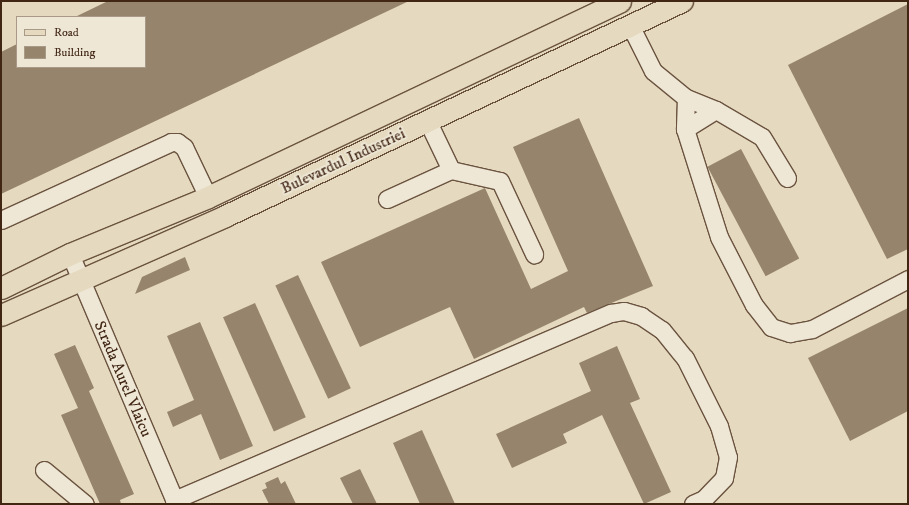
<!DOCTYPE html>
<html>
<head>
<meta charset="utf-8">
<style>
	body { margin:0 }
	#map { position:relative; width:909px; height:505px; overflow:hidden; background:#e5dac0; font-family:"IM FELL DW Pica",serif }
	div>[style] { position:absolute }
	.building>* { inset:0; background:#97846d; transform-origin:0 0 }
	.roads { filter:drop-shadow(1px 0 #6b533f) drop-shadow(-1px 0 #6b533f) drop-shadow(0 1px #6b533f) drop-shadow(0 -1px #6b533f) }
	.minor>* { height:17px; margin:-8.5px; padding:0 8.5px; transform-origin:8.5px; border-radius:8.5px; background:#eee7d6 }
	.major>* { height:21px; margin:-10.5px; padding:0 10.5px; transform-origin:10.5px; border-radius:10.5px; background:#e5dac0 }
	span { translate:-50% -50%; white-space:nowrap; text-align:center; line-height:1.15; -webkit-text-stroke:3.5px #eee7d6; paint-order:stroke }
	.street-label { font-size:16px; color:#422614 }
	.frame { position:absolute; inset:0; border:2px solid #422614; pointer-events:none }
	.legend { position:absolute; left:16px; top:16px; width:130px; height:52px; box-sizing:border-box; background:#eee7d6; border:1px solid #a99a88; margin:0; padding:5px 7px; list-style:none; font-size:12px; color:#422614 }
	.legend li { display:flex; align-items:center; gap:8px; height:20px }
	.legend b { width:20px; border:1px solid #a99a88 }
</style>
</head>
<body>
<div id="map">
	<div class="building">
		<i style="clip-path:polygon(108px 1px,409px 1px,1px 194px,1px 52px,17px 44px,17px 67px,145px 67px,145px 17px,75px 17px)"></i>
		<i style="clip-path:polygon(908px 4px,908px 249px,887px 259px,788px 65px)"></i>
		<i style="clip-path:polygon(579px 118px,653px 286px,587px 313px,584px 307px,474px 359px,450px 307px,360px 347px,321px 262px,485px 188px,531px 289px,568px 271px,513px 147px)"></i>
		<i style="left:741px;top:149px;width:124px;height:38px;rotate:62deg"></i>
		<i style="clip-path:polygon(185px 257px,190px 270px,135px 294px,142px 277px)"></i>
		<i style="left:298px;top:275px;width:125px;height:25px;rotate:65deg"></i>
		<i style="left:255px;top:303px;width:125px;height:35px;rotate:66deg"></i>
		<i style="clip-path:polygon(908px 308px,908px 411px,850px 441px,808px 358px)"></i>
		<i style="clip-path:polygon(200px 322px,253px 446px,220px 460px,201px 414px,173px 427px,167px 412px,194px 400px,167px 336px)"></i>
		<i style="clip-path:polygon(75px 345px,94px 388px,89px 391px,134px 494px,120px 500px,121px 504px,100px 504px,61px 415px,78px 408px,54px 354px)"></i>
		<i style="clip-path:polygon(617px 346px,640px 399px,630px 403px,671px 492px,644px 504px,602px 415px,563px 434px,567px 443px,512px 468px,496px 434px,591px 391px,579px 363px)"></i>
		<i style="clip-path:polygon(422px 430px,455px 504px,420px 504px,393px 443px)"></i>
		<i style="clip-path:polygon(360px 469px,377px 504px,353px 504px,340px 478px)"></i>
		<i style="clip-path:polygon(278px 477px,281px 484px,285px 481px,296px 504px,269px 504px,262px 490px,267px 488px,265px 483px)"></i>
	</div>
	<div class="roads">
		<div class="minor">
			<i style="left:631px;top:27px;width:49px;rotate:63.4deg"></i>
			<i style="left:653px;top:71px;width:43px;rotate:39.3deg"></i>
			<i style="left:686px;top:98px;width:32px;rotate:22deg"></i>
			<i style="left:716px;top:110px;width:53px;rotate:30.4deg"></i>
			<i style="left:762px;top:137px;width:48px;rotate:58.6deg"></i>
			<i style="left:686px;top:98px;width:31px;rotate:92deg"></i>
			<i style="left:685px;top:129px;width:113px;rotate:72.5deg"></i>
			<i style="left:719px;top:237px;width:76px;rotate:62.8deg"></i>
			<i style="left:754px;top:305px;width:28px;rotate:52deg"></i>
			<i style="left:771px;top:327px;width:20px;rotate:18deg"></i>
			<i style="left:790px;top:333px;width:22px;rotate:-10deg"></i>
			<i style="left:812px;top:329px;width:108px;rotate:-27.5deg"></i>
			<i style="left:428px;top:122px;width:53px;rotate:64.4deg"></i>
			<i style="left:451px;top:170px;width:50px;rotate:12.7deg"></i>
			<i style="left:500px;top:181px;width:81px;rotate:65deg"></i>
			<i style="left:685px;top:129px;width:36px;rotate:-32deg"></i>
			<i style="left:387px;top:199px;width:70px;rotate:-24.4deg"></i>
			<i style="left:1px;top:220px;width:187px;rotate:-24.6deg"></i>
			<i style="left:171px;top:142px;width:6px"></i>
			<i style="left:177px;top:142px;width:9px;rotate:36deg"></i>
			<i style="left:184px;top:147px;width:55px;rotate:64.4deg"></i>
			<i style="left:70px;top:254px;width:272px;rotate:67deg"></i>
			<i style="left:44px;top:470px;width:53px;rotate:39.7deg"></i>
			<i style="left:174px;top:500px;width:475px;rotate:-23.2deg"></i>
			<i style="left:611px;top:313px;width:13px;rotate:-9deg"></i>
			<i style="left:624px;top:311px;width:18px;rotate:16deg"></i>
			<i style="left:641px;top:316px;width:25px;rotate:34deg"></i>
			<i style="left:662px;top:330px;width:36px;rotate:51deg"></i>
			<i style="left:685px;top:358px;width:76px;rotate:63.4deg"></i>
			<i style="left:719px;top:426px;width:32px;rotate:74deg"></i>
			<i style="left:728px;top:457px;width:21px;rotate:101deg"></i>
			<i style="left:724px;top:478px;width:29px;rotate:134deg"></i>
			<i style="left:704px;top:499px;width:12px;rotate:156deg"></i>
		</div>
		<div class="major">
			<i style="left:1px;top:288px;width:77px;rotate:-26.2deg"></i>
			<i style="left:70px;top:254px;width:149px;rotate:-22.4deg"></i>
			<i style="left:208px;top:197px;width:456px;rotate:-25.4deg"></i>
			<i style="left:1px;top:315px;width:245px;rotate:-23.8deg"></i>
			<i style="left:225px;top:216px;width:505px;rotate:-25.2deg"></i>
		</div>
	</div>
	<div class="street-label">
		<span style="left:343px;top:161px;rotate:-25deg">Bulevardul Industriei</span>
		<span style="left:123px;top:379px;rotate:67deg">Strada Aurel Vlaicu</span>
	</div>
	<div class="frame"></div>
	<ul class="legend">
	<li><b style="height:5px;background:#e5dac0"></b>Road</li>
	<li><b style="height:11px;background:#97846d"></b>Building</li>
	</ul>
</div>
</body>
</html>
